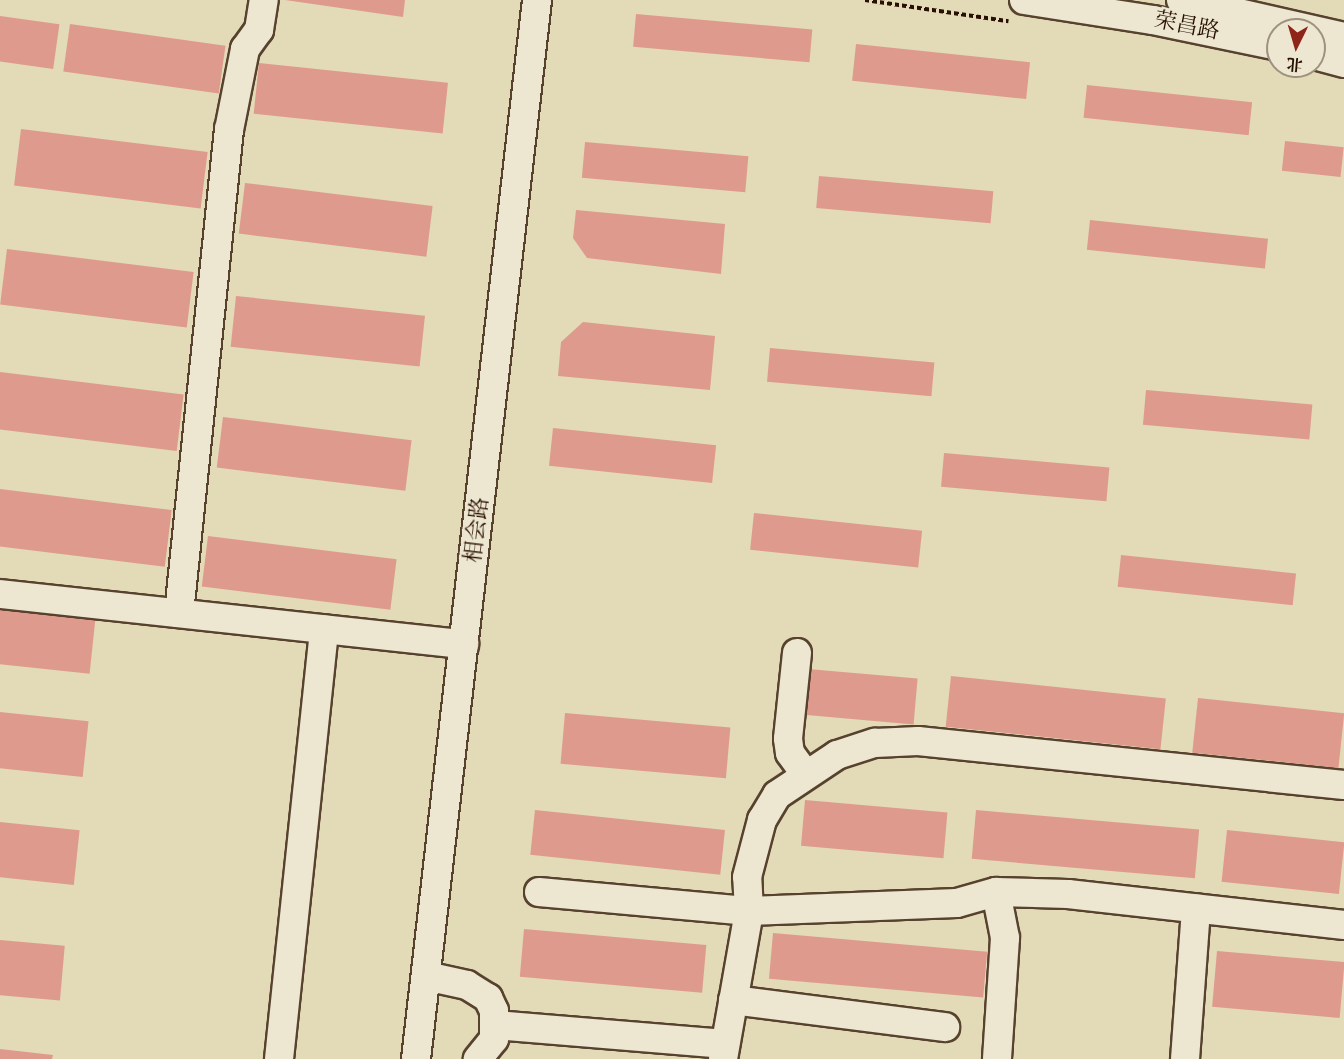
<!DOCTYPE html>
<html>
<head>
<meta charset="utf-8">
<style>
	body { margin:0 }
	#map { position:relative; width:1344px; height:1059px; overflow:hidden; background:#e3dab8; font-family:Alegreya,"Noto Serif SC",serif }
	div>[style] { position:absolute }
	.building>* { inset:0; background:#de9b8d; transform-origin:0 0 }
	.path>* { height:4px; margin-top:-2px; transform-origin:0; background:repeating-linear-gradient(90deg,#280f00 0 4.5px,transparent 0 7.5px) }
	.roads { filter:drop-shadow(2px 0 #57422e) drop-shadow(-2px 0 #57422e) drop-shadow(0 2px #57422e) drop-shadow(0 -2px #57422e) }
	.minor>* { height:28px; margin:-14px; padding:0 14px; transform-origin:14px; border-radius:14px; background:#ede7d1 }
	span { translate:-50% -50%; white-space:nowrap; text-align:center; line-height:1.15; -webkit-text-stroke:4.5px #ede7d1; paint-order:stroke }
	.street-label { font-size:22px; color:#280f00 }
	.north { position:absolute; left:1266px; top:18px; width:60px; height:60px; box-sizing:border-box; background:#ede7d1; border:2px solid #9e917d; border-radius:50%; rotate:185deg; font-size:16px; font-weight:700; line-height:24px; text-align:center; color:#280f00 }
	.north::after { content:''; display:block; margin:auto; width:21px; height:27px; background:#8f2418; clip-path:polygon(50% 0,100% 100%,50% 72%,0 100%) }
</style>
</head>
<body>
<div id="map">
	<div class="building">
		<i style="clip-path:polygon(285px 0,405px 0,403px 17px)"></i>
		<i style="left:636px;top:14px;width:177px;height:33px;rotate:5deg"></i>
		<i style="left:0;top:16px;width:60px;height:45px;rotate:8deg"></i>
		<i style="left:70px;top:24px;width:157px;height:48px;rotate:8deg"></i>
		<i style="left:856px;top:44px;width:175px;height:37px;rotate:6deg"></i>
		<i style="left:259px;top:63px;width:190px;height:51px;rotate:6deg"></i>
		<i style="left:1087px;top:85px;width:166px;height:33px;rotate:6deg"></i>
		<i style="left:21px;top:129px;width:188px;height:57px;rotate:7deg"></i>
		<i style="left:1285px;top:141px;width:59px;height:30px;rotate:6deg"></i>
		<i style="left:585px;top:142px;width:164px;height:36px;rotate:5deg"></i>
		<i style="left:819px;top:176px;width:175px;height:32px;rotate:5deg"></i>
		<i style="left:245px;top:183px;width:189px;height:51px;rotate:7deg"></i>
		<i style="clip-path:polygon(576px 210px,725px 224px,721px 274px,587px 258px,573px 238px)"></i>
		<i style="left:1090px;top:220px;width:179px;height:30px;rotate:6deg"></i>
		<i style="left:7px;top:249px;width:188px;height:56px;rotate:7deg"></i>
		<i style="left:236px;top:296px;width:190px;height:51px;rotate:6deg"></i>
		<i style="clip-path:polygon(583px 322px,715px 336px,710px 390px,558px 376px,561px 342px)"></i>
		<i style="left:770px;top:348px;width:165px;height:34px;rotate:5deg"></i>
		<i style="left:0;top:372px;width:185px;height:57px;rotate:7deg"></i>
		<i style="left:1146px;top:390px;width:167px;height:35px;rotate:5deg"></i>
		<i style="left:223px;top:417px;width:190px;height:51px;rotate:7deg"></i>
		<i style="left:553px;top:428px;width:164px;height:38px;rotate:6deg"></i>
		<i style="left:944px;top:453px;width:166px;height:34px;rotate:5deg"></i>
		<i style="left:0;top:489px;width:173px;height:57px;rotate:7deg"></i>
		<i style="left:754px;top:513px;width:169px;height:37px;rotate:6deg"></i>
		<i style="left:208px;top:536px;width:190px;height:51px;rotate:7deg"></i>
		<i style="left:1121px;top:555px;width:176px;height:32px;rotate:6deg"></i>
		<i style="left:0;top:608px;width:96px;height:56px;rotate:6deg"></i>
		<i style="left:808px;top:669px;width:110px;height:46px;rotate:5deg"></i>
		<i style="left:951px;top:676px;width:216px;height:51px;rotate:6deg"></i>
		<i style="left:1198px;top:698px;width:147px;height:55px;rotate:6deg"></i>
		<i style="left:0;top:712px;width:89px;height:56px;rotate:6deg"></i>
		<i style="left:565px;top:713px;width:166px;height:51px;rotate:5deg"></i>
		<i style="left:805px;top:800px;width:143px;height:46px;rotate:5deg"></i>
		<i style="left:535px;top:810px;width:191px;height:45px;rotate:6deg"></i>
		<i style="left:976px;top:810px;width:224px;height:49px;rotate:5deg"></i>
		<i style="left:0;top:822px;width:80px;height:55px;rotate:6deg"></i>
		<i style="left:1227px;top:830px;width:118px;height:52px;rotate:6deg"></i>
		<i style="left:524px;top:929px;width:183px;height:48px;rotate:5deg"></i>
		<i style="left:773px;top:933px;width:215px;height:46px;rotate:5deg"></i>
		<i style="left:0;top:940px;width:65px;height:55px;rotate:5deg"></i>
		<i style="left:1217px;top:951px;width:128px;height:56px;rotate:5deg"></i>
		<i style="clip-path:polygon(0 1049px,53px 1055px,52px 1059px,0 1059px)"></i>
	</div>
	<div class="path">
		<i style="left:865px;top:0;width:145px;rotate:8.4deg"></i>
	</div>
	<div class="roads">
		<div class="minor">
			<i style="left:1024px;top:0;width:131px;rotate:8.8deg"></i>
			<i style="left:1153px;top:20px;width:128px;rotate:11.7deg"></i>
			<i style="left:1181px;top:0;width:167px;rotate:12.8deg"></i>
			<i style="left:1314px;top:55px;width:31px;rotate:15deg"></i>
			<i style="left:0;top:594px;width:467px;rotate:6.2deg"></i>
			<i style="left:179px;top:613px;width:486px;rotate:-84.1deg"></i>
			<i style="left:229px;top:130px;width:83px;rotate:-78.8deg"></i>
			<i style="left:245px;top:49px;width:24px;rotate:-54deg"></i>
			<i style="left:259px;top:30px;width:30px;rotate:-81deg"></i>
			<i style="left:797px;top:653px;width:86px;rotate:96deg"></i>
			<i style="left:788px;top:739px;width:14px;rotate:82deg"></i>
			<i style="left:790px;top:753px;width:27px;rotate:54deg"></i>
			<i style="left:539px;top:892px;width:211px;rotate:5.2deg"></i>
			<i style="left:749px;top:911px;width:208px;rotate:-2.2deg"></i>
			<i style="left:957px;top:903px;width:41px;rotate:-15.8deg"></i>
			<i style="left:996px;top:892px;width:72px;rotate:1.6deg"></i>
			<i style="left:1068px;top:894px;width:278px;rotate:6.4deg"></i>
			<i style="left:996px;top:892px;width:47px;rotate:78.9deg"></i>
			<i style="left:1005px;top:938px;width:121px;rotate:93.8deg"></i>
			<i style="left:426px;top:976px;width:42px;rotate:12.4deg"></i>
			<i style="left:467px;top:985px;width:25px;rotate:32deg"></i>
			<i style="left:488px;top:998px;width:14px;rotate:65deg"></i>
			<i style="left:494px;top:1011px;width:28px;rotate:90deg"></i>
			<i style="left:494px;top:1039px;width:26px;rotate:129deg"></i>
			<i style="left:733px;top:1000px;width:214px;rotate:7.3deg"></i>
			<i style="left:495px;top:1025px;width:231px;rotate:4.7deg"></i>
			<i style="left:279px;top:1059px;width:432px;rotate:-84deg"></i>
			<i style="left:416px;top:1059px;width:1066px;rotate:-83.48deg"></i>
			<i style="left:723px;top:1059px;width:150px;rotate:-80deg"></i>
			<i style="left:749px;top:911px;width:34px;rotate:-93deg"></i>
			<i style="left:747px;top:877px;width:59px;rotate:-75.3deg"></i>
			<i style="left:762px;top:820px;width:29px;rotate:-59deg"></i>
			<i style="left:777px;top:795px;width:72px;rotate:-33.7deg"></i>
			<i style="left:837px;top:755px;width:40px;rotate:-18deg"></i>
			<i style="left:875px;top:743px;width:43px;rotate:-2.7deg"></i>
			<i style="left:918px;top:741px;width:428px;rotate:5.9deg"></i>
			<i style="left:1185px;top:1059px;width:151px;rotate:-85.8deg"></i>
		</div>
	</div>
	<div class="street-label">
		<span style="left:1187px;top:26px;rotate:11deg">荣昌路</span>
		<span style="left:477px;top:530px;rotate:-83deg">相会路</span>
	</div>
	<div class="north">北</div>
</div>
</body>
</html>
